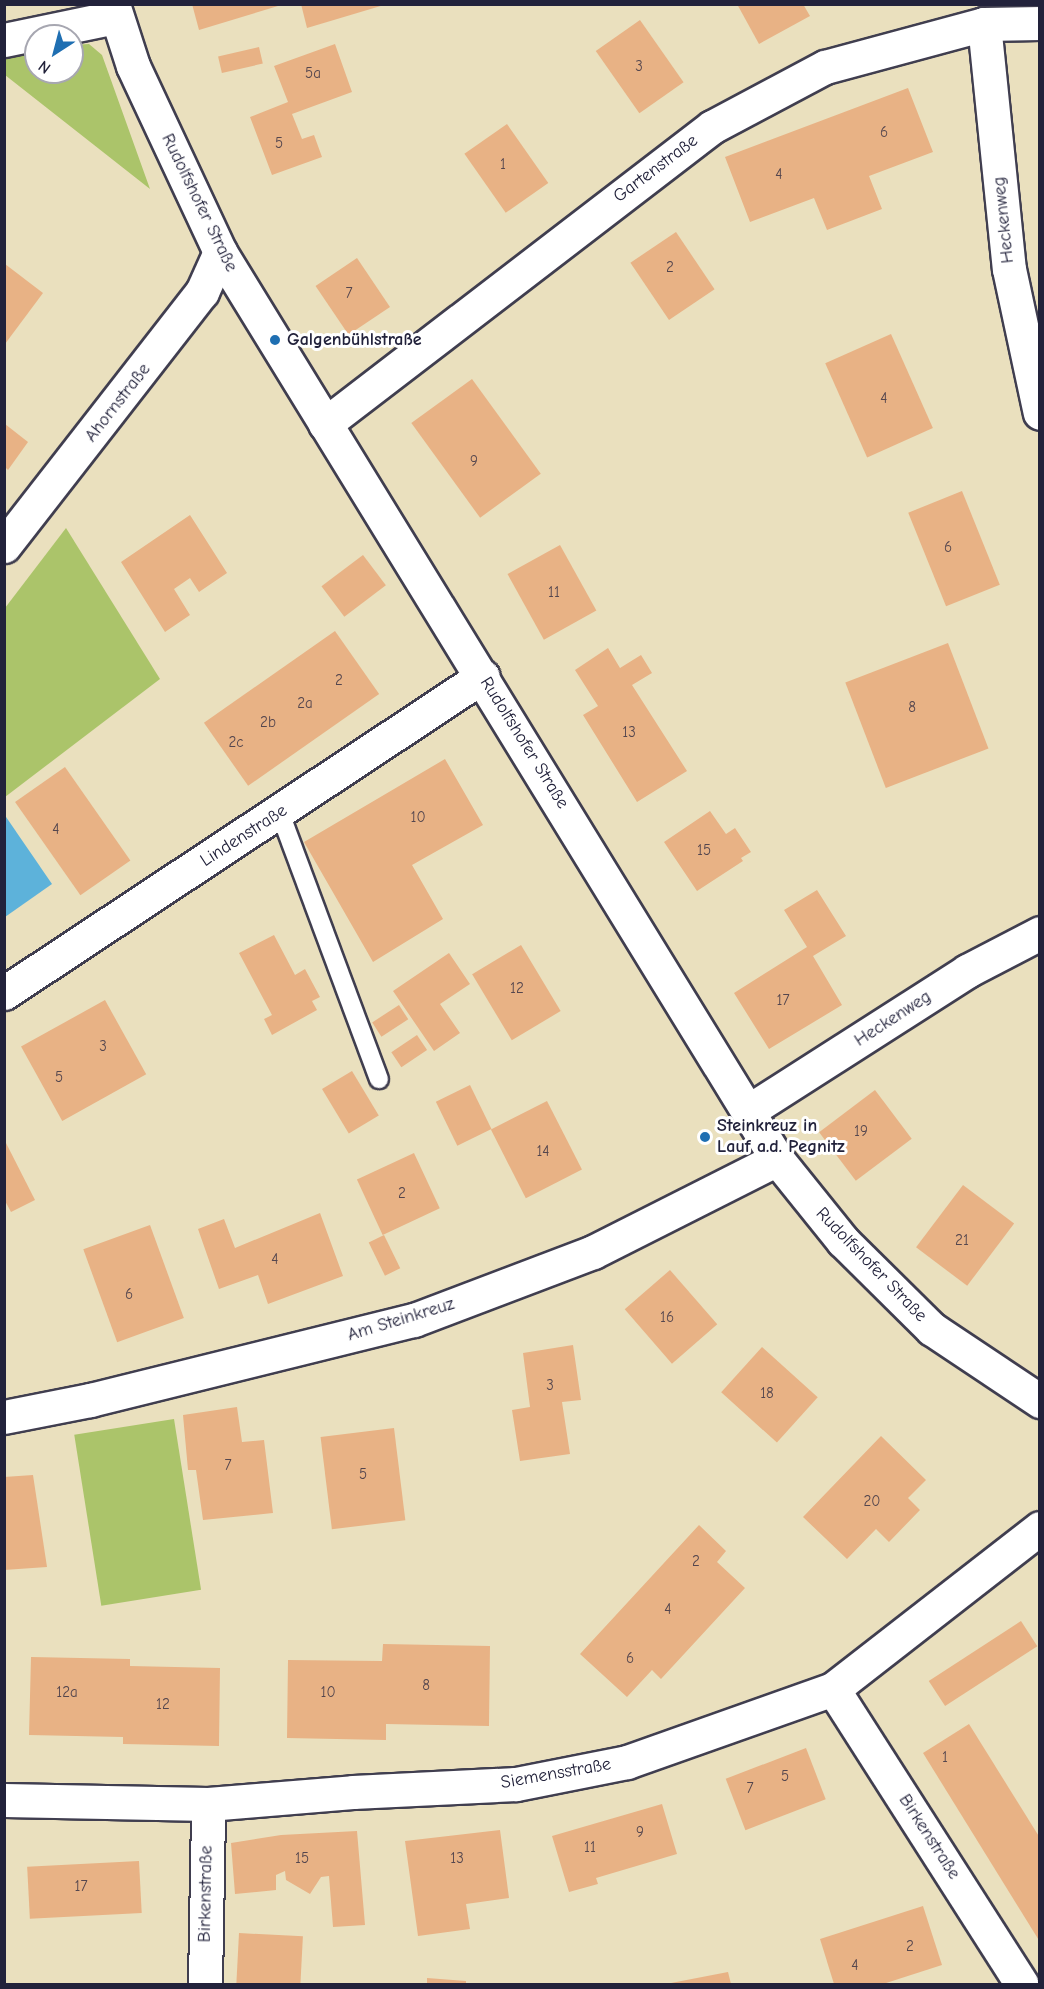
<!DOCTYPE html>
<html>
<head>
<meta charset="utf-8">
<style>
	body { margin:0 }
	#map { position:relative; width:1044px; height:1989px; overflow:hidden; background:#eae0be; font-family:"Comic Neue",sans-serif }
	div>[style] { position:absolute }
	.green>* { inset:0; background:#abc46a; transform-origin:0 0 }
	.water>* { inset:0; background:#5db2da }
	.building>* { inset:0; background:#e8b285; transform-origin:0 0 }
	.roads { filter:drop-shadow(2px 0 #403e4f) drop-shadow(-2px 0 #403e4f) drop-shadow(0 2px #403e4f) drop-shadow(0 -2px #403e4f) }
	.service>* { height:18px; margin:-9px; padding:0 9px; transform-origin:9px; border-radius:9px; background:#fff }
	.minor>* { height:33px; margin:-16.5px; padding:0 16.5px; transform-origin:16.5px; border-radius:16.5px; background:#fff }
	.dots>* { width:16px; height:16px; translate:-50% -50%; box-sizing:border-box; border:3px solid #fff; border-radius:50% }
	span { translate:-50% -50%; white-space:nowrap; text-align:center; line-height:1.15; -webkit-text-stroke:6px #fff; paint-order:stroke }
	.number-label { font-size:15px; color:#54464e }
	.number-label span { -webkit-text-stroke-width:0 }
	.street-label { font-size:18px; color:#22223b }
	.poi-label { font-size:18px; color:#22223b; font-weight:700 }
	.left { translate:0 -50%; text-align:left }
	.frame { position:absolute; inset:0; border:6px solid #22223b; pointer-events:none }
	.north { position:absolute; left:24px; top:24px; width:60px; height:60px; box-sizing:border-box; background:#fff; border:2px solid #a7a7b1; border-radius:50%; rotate:216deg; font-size:16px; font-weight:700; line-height:24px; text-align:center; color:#22223b }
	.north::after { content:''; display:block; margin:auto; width:21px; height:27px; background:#1f6fb2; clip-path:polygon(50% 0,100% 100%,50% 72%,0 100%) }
</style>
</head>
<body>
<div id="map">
	<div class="green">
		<i style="clip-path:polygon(89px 44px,102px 55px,150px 189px,5px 75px,4px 55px,36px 50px,36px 72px,72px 72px,72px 45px)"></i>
		<i style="clip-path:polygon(66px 528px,160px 679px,5px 797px,5px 608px)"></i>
		<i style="left:174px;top:1419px;width:173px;height:101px;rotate:81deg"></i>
	</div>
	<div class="water">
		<i style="clip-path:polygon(4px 814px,52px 884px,5px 917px,4px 917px)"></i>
	</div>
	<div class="building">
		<i style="clip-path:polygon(192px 4px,277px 4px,278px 6px,199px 30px)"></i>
		<i style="clip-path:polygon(301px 4px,384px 4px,384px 5px,307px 28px)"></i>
		<i style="clip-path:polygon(737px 4px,803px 4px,810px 16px,759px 44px)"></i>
		<i style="left:640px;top:20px;width:76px;height:54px;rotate:55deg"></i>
		<i style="clip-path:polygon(335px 44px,352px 92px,292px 114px,302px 139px,314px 135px,322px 157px,272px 175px,250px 117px,288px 102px,274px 66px)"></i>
		<i style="left:259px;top:47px;width:17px;height:42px;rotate:77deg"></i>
		<i style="clip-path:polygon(908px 88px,933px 152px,869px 176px,882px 209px,827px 230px,814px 198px,750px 222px,725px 157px)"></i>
		<i style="left:507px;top:124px;width:72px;height:52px;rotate:55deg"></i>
		<i style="left:676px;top:232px;width:69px;height:55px;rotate:56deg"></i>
		<i style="left:357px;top:258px;width:59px;height:50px;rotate:56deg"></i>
		<i style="clip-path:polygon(5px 264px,43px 293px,5px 344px)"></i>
		<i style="left:891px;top:334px;width:103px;height:72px;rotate:66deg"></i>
		<i style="left:472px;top:379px;width:117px;height:75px;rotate:54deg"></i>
		<i style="clip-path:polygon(5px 424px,28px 442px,8px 470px,5px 467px)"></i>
		<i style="left:962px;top:491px;width:101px;height:58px;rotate:68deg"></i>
		<i style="clip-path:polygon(190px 515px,227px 573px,199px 592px,190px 578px,174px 589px,190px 615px,165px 632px,121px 562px)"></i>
		<i style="left:560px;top:545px;width:75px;height:60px;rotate:61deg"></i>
		<i style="left:363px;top:555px;width:38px;height:52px;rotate:53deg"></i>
		<i style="left:335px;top:631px;width:77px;height:160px;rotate:55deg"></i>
		<i style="left:948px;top:643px;width:113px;height:110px;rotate:69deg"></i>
		<i style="clip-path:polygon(608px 648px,620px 668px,641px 655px,652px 673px,632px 685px,687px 771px,637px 802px,583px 715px,598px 706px,575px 670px)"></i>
		<i style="clip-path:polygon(445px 759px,483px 825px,412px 865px,443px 919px,373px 962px,304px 842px)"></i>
		<i style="left:65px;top:767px;width:114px;height:61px;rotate:55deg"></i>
		<i style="clip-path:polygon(710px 811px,726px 834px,735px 828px,751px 852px,741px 858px,743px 861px,697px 891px,664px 842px)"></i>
		<i style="clip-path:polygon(817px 890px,846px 936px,813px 956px,842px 1005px,769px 1049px,734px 993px,807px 947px,784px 910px)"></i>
		<i style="clip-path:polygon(274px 935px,295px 975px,305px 969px,320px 997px,312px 1001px,317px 1010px,272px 1035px,264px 1019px,272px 1015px,239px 953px)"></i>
		<i style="left:521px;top:945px;width:77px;height:57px;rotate:59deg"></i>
		<i style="clip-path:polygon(449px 953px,470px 984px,440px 1004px,460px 1033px,434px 1051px,393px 991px)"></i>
		<i style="left:105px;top:1000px;width:85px;height:96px;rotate:61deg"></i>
		<i style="left:399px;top:1005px;width:17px;height:32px;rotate:57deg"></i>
		<i style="left:417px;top:1035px;width:18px;height:31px;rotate:56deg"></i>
		<i style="left:352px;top:1071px;width:52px;height:35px;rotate:59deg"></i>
		<i style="left:470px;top:1085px;width:49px;height:38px;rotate:64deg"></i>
		<i style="left:875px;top:1090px;width:61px;height:70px;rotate:53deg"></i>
		<i style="left:547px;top:1101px;width:77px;height:63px;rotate:63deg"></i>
		<i style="clip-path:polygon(6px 1143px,35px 1200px,11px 1212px,4px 1199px)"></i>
		<i style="left:414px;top:1153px;width:61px;height:63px;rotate:65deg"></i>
		<i style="left:963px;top:1185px;width:64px;height:78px;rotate:37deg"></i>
		<i style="clip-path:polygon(320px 1213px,343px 1276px,268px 1304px,258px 1275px,219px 1289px,198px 1229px,224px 1219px,235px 1248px)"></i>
		<i style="left:150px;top:1225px;width:99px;height:71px;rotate:70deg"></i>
		<i style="left:384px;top:1235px;width:37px;height:17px;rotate:64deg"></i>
		<i style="left:670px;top:1270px;width:72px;height:60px;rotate:49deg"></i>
		<i style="clip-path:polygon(573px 1345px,581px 1400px,562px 1402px,570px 1454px,520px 1461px,512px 1410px,530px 1407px,523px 1353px)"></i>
		<i style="left:762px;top:1347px;width:75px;height:61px;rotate:42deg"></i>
		<i style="clip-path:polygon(237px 1407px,242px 1442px,264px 1440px,273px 1513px,203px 1520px,196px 1470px,188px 1470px,183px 1415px)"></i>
		<i style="left:394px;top:1428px;width:93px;height:74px;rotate:83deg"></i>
		<i style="clip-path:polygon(881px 1436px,926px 1480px,908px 1498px,920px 1510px,889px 1542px,876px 1529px,847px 1559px,803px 1517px)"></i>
		<i style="clip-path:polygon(33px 1475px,47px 1567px,4px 1570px,4px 1477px)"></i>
		<i style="clip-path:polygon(699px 1525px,726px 1551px,717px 1562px,745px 1588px,661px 1679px,652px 1670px,627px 1697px,580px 1654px)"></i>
		<i style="left:1021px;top:1621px;width:30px;height:110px;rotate:57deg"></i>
		<i style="clip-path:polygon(383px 1644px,490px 1646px,489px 1726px,386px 1724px,386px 1740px,287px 1738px,288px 1660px,382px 1661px)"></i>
		<i style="clip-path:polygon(31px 1657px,130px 1659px,130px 1666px,220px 1668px,219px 1746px,123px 1744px,123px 1737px,29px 1735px)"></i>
		<i style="clip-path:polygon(969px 1724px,1040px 1838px,1040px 1942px,923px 1753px)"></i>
		<i style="left:806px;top:1748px;width:55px;height:86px;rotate:69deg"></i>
		<i style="clip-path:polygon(662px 1804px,677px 1854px,596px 1878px,598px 1884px,569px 1892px,552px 1836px)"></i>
		<i style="clip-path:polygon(500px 1830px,509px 1898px,466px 1904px,470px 1929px,418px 1936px,405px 1841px)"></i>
		<i style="clip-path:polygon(357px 1831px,365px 1925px,333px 1927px,329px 1876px,321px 1877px,310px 1894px,286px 1880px,285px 1871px,276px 1875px,276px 1890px,235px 1894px,231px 1843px,281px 1835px)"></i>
		<i style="left:139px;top:1861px;width:52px;height:112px;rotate:87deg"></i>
		<i style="clip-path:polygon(923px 1906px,942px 1965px,883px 1984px,834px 1984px,820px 1939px)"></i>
		<i style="left:239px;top:1933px;width:64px;height:51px;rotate:3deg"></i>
		<i style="clip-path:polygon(728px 1972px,731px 1984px,671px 1984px,671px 1983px)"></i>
		<i style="clip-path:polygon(427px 1978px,466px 1981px,466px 1984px,427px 1984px)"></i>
	</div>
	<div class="roads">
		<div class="service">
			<i style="left:280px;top:813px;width:284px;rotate:69.6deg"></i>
		</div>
		<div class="minor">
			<i style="left:113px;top:4px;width:65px;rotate:72.1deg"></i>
			<i style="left:133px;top:66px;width:205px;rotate:64.9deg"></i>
			<i style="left:220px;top:252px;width:1064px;rotate:58.45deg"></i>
			<i style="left:777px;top:1159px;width:105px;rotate:51.2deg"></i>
			<i style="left:843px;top:1241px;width:125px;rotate:44.7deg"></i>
			<i style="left:932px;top:1329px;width:130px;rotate:33.7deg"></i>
			<i style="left:984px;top:24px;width:246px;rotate:84.2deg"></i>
			<i style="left:1009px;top:269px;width:147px;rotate:77.9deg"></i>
			<i style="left:4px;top:40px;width:113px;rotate:-11.7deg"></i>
			<i style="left:325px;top:424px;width:488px;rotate:-37.5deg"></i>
			<i style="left:712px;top:127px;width:128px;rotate:-28deg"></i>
			<i style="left:825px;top:67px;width:165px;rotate:-15.1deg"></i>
			<i style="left:984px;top:24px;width:56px;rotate:-1deg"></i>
			<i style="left:4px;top:546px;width:322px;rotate:-52.1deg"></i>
			<i style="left:202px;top:292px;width:44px;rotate:-65.8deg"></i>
			<i style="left:4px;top:993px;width:574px;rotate:-33.5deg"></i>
			<i style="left:750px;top:1110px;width:258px;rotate:-32.6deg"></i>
			<i style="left:967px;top:971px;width:82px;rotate:-27.5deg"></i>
			<i style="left:4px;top:1417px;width:88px;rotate:-11.2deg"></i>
			<i style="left:90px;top:1400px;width:334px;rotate:-13.9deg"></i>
			<i style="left:414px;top:1320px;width:191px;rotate:-20.8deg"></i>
			<i style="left:593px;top:1252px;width:206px;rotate:-26.8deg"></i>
			<i style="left:833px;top:1689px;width:350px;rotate:57.4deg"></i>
			<i style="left:4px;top:1800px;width:204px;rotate:1.1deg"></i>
			<i style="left:208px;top:1804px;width:145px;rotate:-4.7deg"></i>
			<i style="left:353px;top:1792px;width:163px;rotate:-2.8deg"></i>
			<i style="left:516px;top:1784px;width:113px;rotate:-11.2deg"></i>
			<i style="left:627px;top:1762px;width:219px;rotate:-19.5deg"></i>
			<i style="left:833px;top:1689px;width:262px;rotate:-37.9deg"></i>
			<i style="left:205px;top:1984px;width:180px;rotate:-89deg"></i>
		</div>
	</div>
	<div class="dots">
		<i style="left:275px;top:340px;background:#1f6fb2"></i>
		<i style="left:705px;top:1137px;background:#1f6fb2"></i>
	</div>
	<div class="number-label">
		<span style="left:639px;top:67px">3</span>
		<span style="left:313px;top:74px">5a</span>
		<span style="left:884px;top:133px">6</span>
		<span style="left:279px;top:144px">5</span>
		<span style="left:503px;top:165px">1</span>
		<span style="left:779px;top:175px">4</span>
		<span style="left:670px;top:268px">2</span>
		<span style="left:349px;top:294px">7</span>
		<span style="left:884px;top:399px">4</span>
		<span style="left:474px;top:462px">9</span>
		<span style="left:948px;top:548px">6</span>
		<span style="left:554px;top:593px">11</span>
		<span style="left:339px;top:681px">2</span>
		<span style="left:305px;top:704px">2a</span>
		<span style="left:912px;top:708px">8</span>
		<span style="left:268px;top:723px">2b</span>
		<span style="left:629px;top:733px">13</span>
		<span style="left:236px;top:743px">2c</span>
		<span style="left:418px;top:818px">10</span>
		<span style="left:56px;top:830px">4</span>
		<span style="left:704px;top:851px">15</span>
		<span style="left:517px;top:989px">12</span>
		<span style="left:783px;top:1001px">17</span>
		<span style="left:103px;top:1047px">3</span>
		<span style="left:59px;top:1078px">5</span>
		<span style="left:861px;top:1132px">19</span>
		<span style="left:543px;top:1152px">14</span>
		<span style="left:402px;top:1194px">2</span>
		<span style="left:962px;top:1241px">21</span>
		<span style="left:275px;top:1260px">4</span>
		<span style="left:129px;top:1295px">6</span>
		<span style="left:667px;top:1318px">16</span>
		<span style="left:550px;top:1386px">3</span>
		<span style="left:767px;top:1394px">18</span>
		<span style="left:228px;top:1466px">7</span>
		<span style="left:363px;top:1475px">5</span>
		<span style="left:872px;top:1502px">20</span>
		<span style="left:696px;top:1562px">2</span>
		<span style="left:668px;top:1610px">4</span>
		<span style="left:630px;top:1659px">6</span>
		<span style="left:426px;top:1686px">8</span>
		<span style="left:67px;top:1693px">12a</span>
		<span style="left:328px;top:1693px">10</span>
		<span style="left:163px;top:1705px">12</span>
		<span style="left:945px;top:1758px">1</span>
		<span style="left:785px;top:1777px">5</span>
		<span style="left:750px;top:1789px">7</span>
		<span style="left:640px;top:1833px">9</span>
		<span style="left:590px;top:1848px">11</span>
		<span style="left:302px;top:1859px">15</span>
		<span style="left:457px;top:1859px">13</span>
		<span style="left:81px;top:1887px">17</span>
		<span style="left:910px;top:1947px">2</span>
		<span style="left:855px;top:1966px">4</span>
	</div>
	<div class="street-label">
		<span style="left:656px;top:169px;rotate:-37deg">Gartenstraße</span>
		<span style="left:199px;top:203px;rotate:64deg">Rudolfshofer Straße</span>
		<span style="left:1004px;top:220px;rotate:-96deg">Heckenweg</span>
		<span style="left:118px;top:403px;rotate:-52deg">Ahornstraße</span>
		<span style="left:524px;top:743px;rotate:58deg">Rudolfshofer Straße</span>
		<span style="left:244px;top:836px;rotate:-33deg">Lindenstraße</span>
		<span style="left:893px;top:1019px;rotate:-33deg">Heckenweg</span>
		<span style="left:871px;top:1265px;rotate:46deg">Rudolfshofer Straße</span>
		<span style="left:401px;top:1320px;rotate:-17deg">Am Steinkreuz</span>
		<span style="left:556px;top:1774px;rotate:-10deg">Siemensstraße</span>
		<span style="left:929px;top:1837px;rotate:57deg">Birkenstraße</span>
		<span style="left:206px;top:1894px;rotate:-89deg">Birkenstraße</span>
	</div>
	<div class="poi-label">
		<span class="left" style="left:287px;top:340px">Galgenbühlstraße</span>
		<span class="left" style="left:717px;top:1137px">Steinkreuz in<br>Lauf a.d. Pegnitz</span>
	</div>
	<div class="frame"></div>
	<div class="north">N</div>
</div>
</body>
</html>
